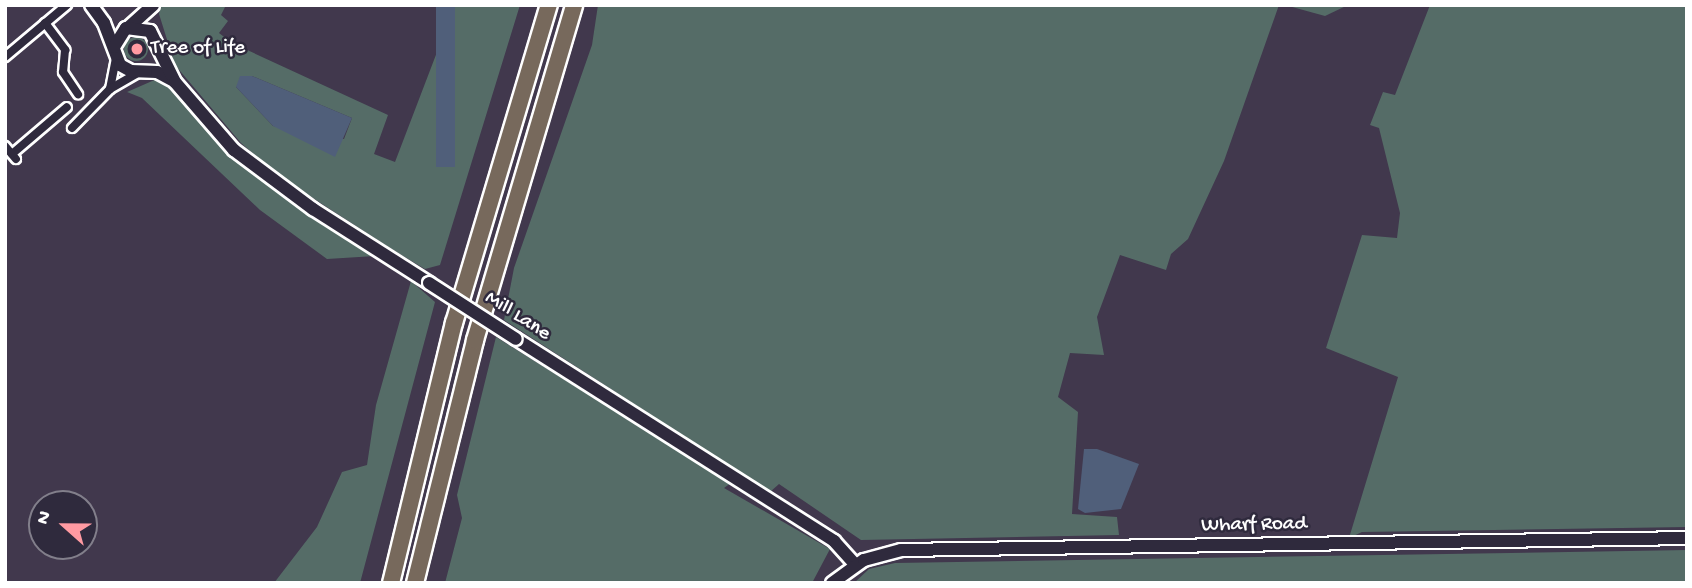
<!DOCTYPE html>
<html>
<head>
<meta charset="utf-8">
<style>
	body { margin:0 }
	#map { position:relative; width:1692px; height:588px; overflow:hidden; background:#41384d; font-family:"Gochi Hand",sans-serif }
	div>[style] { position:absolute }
	.green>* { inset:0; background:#556c67 }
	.round { border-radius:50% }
	.water>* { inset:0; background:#505f7a; transform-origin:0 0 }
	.roads { filter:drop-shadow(2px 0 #fff) drop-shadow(-2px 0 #fff) drop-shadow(0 2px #fff) drop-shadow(0 -2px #fff) }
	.street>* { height:8px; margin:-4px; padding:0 4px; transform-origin:4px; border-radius:4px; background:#2f2a3d }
	.secondary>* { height:12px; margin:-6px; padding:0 6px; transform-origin:6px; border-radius:6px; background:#2f2a3d }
	.highway>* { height:16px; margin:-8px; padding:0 8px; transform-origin:8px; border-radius:8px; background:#77695c }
	.bridges { filter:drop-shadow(2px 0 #fff) drop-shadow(-2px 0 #fff) drop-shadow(0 2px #fff) drop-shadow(0 -2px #fff) }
	.secondary-bridge>* { height:12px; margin:-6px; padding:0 6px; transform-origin:6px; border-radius:6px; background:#2f2a3d }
	.dots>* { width:19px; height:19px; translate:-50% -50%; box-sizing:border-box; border:4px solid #2f2a3d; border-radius:50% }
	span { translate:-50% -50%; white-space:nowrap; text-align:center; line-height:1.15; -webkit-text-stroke:5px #2f2a3d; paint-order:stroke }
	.poi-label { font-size:21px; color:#fff }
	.left { translate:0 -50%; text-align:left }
	.street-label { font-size:21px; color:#fff }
	.frame { position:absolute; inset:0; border:7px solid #fff; pointer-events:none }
	.north { position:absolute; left:28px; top:490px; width:70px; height:70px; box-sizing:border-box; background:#2f2a3d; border:2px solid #827f8b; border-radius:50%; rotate:291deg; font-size:19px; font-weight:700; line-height:28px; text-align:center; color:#fff }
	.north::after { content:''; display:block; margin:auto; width:24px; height:32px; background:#ff9aa2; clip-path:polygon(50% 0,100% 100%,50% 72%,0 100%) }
</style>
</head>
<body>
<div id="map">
	<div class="green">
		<i style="clip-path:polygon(evenodd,161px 5px,226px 5px,221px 15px,228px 21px,219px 33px,232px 43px,388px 115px,374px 154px,395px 162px,455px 5px,520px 5px,440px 265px,425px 269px,393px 250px,279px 176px,241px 143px,175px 65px,159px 14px,161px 5px,252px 76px,352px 118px,344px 139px,273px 126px,236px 87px,252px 76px)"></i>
		<i style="clip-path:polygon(598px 5px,1279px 5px,1224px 161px,1188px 239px,1171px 254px,1166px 270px,1120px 255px,1097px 317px,1104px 355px,1070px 353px,1058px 397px,1078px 412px,1072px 514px,1117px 517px,1119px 535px,861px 540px,779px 484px,770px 492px,504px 320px,514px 268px,592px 45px)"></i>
		<i style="clip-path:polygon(1285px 5px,1348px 5px,1325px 16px)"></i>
		<i style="clip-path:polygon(1430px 5px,1687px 5px,1687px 527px,1362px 532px,1349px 538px,1398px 377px,1326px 348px,1362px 235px,1397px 238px,1400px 213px,1379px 128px,1370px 125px,1383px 92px,1395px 95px)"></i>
		<i class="round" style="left:124px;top:37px;width:24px;height:24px"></i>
		<i style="clip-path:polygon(159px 78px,239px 162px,375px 256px,327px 259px,260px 210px,142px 98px,127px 92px)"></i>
		<i style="clip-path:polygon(411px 281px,435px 302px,360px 583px,274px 583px,317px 527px,342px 472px,367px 465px,376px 405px)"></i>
		<i style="clip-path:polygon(496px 337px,731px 483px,724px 488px,830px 549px,812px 583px,445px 583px,462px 518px,457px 495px)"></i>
		<i style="clip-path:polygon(1687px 550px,1687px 583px,854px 583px,869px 569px,895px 563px)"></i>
	</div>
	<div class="water">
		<i style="left:436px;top:5px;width:19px;height:162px"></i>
		<i style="clip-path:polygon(240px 76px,252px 76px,352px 118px,335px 157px,273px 126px,236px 87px)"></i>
		<i style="clip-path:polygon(1084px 449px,1097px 449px,1139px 464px,1121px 509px,1085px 513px,1078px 509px)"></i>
	</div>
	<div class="roads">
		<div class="street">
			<i style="left:45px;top:23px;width:34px;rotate:53deg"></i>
			<i style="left:65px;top:50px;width:22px;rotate:95deg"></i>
			<i style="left:63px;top:72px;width:27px;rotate:56deg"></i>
			<i style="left:5px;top:57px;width:81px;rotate:-40deg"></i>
			<i style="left:110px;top:89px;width:31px;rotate:-79deg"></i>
			<i style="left:72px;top:128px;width:54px;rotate:-45.7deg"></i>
			<i style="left:110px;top:89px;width:34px;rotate:-30deg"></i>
			<i style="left:5px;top:146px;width:17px;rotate:50deg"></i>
			<i style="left:12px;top:154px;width:72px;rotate:-40.5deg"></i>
		</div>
		<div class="secondary">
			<i style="left:91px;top:5px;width:22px;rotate:54deg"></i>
			<i style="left:104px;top:23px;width:45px;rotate:69.1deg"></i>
			<i style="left:120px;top:65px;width:13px;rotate:29deg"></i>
			<i style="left:131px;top:71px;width:26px;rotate:2deg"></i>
			<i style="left:157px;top:72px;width:19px;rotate:28deg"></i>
			<i style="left:130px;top:26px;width:31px;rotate:-42deg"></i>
			<i style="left:114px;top:47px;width:22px;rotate:-58deg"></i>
			<i style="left:126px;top:28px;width:24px;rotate:7deg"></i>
			<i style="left:150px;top:31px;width:57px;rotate:63.9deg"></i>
			<i style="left:175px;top:82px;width:90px;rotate:49.1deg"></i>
			<i style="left:234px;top:150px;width:99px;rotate:36.8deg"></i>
			<i style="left:313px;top:209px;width:138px;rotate:32.5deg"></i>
			<i style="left:516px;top:339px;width:377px;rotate:32.4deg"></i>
			<i style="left:834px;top:541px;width:31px;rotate:48deg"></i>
			<i style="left:832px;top:583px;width:39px;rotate:-36deg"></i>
			<i style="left:864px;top:560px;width:38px;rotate:-15deg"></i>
			<i style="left:901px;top:550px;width:786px;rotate:-0.87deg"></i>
		</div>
		<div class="highway">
			<i style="left:391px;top:583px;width:268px;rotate:-76.4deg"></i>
			<i style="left:454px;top:323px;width:332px;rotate:-73.4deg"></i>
			<i style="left:415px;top:583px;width:250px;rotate:-76.1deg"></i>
			<i style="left:475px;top:340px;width:349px;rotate:-73.5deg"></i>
		</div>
	</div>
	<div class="bridges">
		<div class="secondary-bridge">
			<i style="left:429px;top:283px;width:103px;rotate:32.8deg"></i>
		</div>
	</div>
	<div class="dots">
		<i style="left:137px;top:49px;background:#ff9aa2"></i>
	</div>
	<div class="poi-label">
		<span class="left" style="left:151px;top:49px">Tree of Life</span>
	</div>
	<div class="street-label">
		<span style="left:517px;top:317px;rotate:33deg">Mill Lane</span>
		<span style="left:1254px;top:526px;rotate:-1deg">Wharf Road</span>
	</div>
	<div class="frame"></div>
	<div class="north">N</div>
</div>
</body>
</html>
